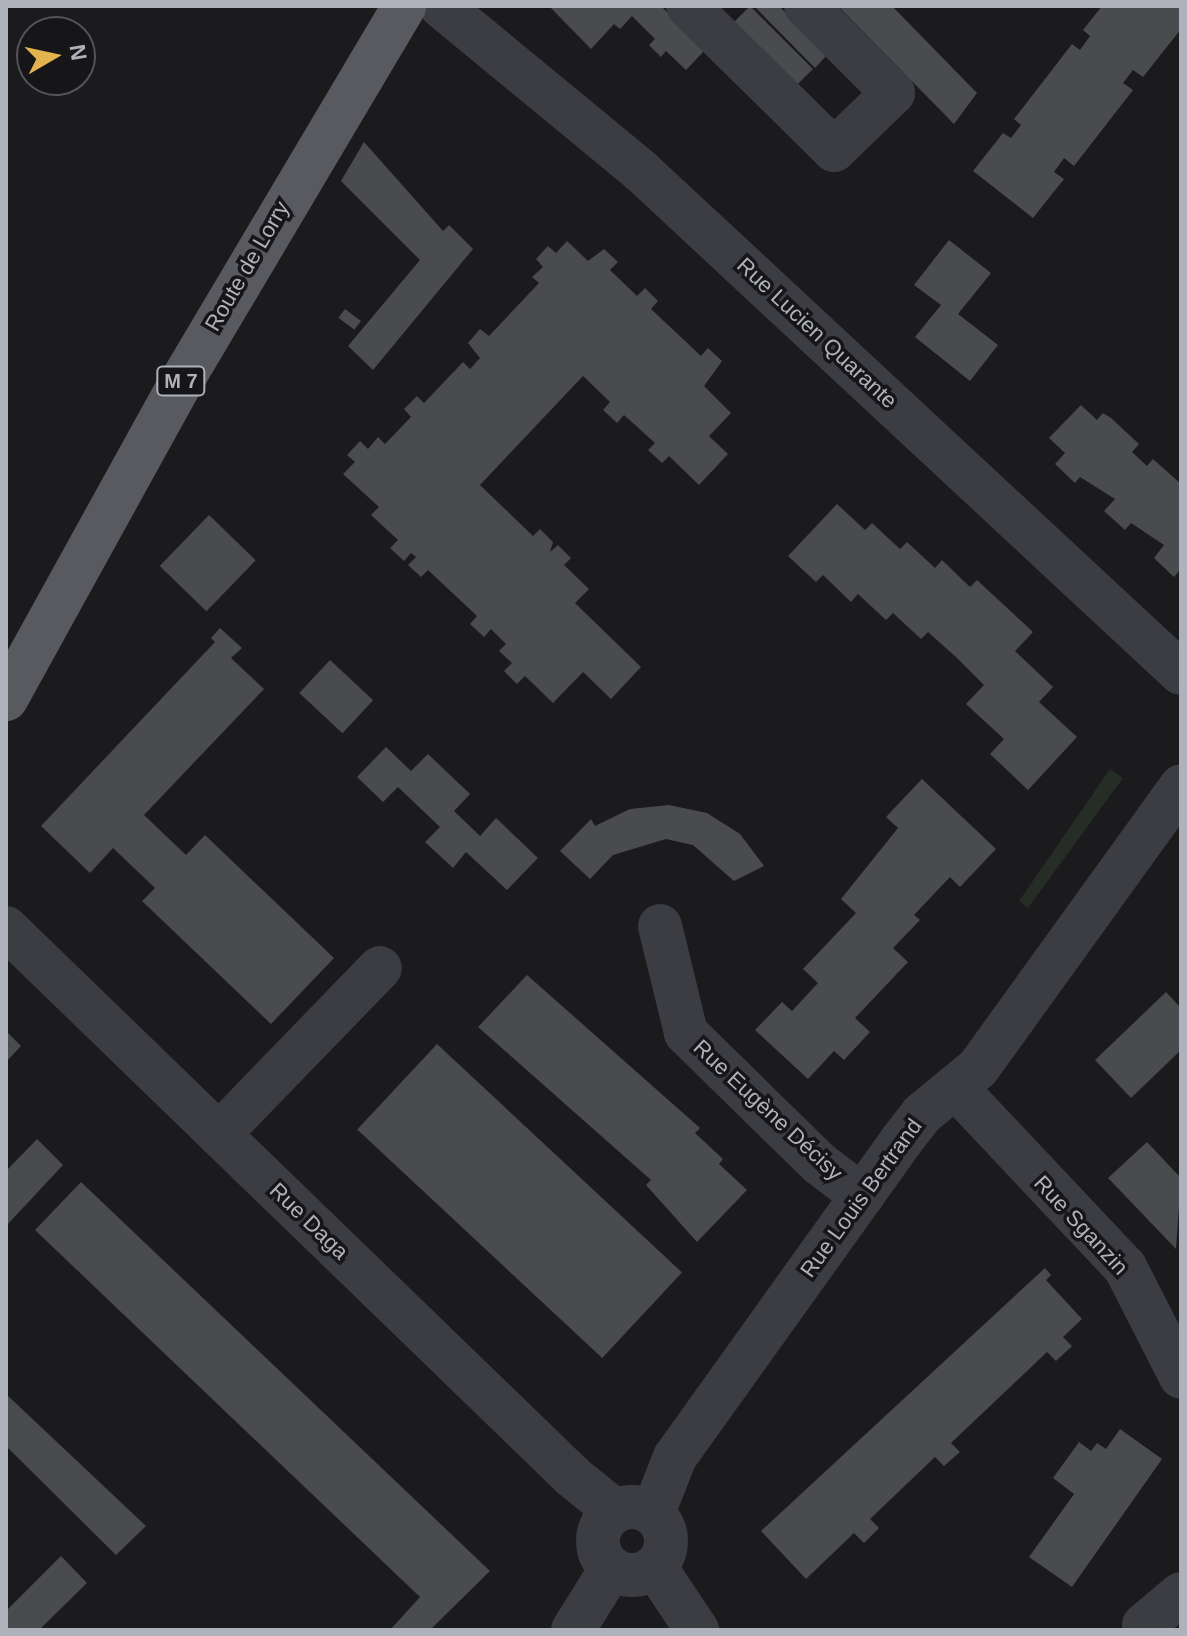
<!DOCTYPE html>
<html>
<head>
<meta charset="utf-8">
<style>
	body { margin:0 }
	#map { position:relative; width:1187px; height:1636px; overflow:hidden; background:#1b1b1d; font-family:Arial,sans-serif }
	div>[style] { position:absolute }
	.green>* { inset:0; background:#252d26 }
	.building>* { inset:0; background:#4a4b4f; transform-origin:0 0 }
	.minor>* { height:44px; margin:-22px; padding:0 22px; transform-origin:22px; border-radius:22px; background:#3c3d42 }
	.minor>.ring { margin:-22px; padding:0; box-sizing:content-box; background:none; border:44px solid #3c3d42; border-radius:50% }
	.major>* { height:44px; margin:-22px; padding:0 22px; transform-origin:22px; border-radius:22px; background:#595a60 }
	span { translate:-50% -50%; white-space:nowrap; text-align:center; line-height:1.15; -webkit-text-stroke:7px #161618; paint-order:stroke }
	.shield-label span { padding:2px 6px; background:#161618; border:2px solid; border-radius:6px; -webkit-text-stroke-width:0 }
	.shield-label { font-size:20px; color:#afb2bb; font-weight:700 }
	.street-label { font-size:22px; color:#afb2bb }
	.frame { position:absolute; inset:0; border:8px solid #afb2bb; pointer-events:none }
	.north { position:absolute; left:16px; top:16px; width:80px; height:80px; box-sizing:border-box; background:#161618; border:2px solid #535459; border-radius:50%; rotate:81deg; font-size:22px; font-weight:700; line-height:32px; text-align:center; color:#afb2bb }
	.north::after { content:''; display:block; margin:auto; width:28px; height:36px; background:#e2b34e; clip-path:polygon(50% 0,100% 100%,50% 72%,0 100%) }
</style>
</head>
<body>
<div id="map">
	<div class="green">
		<i style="clip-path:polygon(1110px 769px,1123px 778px,1028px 908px,1019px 901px)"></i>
	</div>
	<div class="building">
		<i style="clip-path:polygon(549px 6px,661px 6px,705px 50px,686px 70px,666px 51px,661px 57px,649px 45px,655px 39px,632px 16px,620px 29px,614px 24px,591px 49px)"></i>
		<i style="left:750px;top:6px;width:89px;height:26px;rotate:45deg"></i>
		<i style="clip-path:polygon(754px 6px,779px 6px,827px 55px,815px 68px)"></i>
		<i style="clip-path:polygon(838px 6px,892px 6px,977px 93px,954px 124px)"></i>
		<i style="clip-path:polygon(1102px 6px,1181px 6px,1181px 29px,1143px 77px,1133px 70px,1123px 83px,1133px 90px,1074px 166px,1064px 158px,1054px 172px,1064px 179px,1033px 218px,973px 171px,1003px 133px,1011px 138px,1021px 125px,1014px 119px,1072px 44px,1080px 50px,1090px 36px,1083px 30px)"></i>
		<i style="clip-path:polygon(364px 142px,443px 231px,449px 225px,473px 249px,373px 370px,348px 346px,420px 260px,341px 181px)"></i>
		<i style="clip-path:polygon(949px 240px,991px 273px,958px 314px,998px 345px,970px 381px,915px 337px,941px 305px,914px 285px)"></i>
		<i style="clip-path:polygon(567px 241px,588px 261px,604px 249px,618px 262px,610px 270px,637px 296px,645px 288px,658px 301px,651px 309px,701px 356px,708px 348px,722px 361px,704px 386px,731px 413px,709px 436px,728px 454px,699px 485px,669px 456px,662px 463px,648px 450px,655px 443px,624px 415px,617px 423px,603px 410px,610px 402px,583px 376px,480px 485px,533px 536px,540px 529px,553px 542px,550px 552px,558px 545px,571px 558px,564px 565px,589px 589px,575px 603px,641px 667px,611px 699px,583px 672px,553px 703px,525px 676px,517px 684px,504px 671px,512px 663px,499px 651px,506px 644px,491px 629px,484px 637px,470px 624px,477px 616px,428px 570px,421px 577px,408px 565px,416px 557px,411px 553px,404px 561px,390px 548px,398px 540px,371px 515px,379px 507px,343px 474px,355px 462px,347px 455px,360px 441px,368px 449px,378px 437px,385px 444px,411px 417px,404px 409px,417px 396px,424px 403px,463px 362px,470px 369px,480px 358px,468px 343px,480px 329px,489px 336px,539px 283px,532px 277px,543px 267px,536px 259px,548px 246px,556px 253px)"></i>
		<i style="left:345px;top:309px;width:20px;height:11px;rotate:37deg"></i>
		<i style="clip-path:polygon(1081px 405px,1097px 420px,1103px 413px,1111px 418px,1139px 444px,1132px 452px,1147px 466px,1153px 459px,1181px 484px,1181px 569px,1174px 577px,1154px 558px,1164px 545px,1131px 523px,1125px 530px,1104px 511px,1115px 499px,1080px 477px,1075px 483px,1055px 464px,1065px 453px,1049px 438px)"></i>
		<i style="clip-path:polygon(837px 504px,865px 530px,872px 523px,900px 549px,907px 542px,935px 568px,942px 560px,970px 587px,977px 580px,1033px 632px,1015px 651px,1053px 687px,1039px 702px,1077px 737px,1028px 790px,990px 754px,1004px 739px,966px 704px,984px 685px,957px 658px,928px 632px,921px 639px,893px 613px,886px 620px,858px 594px,851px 602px,823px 575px,816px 582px,788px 556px)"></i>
		<i style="left:209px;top:515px;width:65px;height:71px;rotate:44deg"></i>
		<i style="clip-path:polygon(220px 628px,242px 648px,231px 658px,264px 689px,144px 815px,186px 855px,205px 835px,334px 958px,271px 1024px,142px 901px,155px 888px,113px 848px,90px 873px,41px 826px,215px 642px,211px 638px)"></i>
		<i style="left:330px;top:660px;width:59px;height:45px;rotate:43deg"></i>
		<i style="clip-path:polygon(386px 747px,411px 771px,428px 754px,470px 794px,454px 811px,480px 836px,496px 818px,538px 858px,507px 890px,466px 852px,453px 868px,425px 842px,440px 827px,398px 787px,383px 802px,357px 777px)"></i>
		<i style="clip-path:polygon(922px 779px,996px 849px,960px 887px,950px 877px,914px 915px,920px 920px,893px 948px,908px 962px,855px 1018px,870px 1032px,844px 1060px,834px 1051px,808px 1079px,755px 1030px,782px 1002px,792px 1011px,818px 983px,803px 969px,856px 913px,841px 899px,898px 828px,886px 817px)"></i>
		<i style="clip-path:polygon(669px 805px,707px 813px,740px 834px,764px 866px,734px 881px,693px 845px,666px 839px,613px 855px,590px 879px,560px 851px,591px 819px,595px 826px,630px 809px)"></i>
		<i style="clip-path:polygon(527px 975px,700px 1128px,695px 1133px,723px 1159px,719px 1164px,747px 1190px,697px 1242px,646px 1185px,651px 1180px,478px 1027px)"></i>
		<i style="clip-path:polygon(1166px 992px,1181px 1008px,1181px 1050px,1131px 1098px,1095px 1060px)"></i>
		<i style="clip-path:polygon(6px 1031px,21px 1046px,6px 1062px)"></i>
		<i style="left:437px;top:1044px;width:335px;height:117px;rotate:43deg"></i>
		<i style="clip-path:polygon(37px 1139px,63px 1165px,6px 1226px,6px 1171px)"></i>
		<i style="clip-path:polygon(1147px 1142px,1181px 1178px,1176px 1249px,1108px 1178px)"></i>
		<i style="clip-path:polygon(81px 1182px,490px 1571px,430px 1630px,390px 1630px,420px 1597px,35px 1230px)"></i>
		<i style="clip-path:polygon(1045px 1268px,1051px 1275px,1046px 1280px,1082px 1319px,1063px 1337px,1072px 1346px,1056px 1361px,1047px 1352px,951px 1443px,960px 1452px,944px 1466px,935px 1457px,870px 1519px,879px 1528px,864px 1543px,854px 1533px,806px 1579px,761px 1531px)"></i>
		<i style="clip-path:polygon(6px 1394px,146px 1526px,116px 1555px,6px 1446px)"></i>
		<i style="clip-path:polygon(1120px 1429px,1162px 1459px,1072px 1587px,1029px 1557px,1074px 1494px,1053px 1478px,1079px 1442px,1091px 1451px,1097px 1443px,1106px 1449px)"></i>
		<i style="clip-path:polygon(61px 1556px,87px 1583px,39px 1630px,6px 1630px,6px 1611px)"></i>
	</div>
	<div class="minor">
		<i style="left:441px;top:6px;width:259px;rotate:39.5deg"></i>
		<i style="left:641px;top:171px;width:737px;rotate:42.91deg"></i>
		<i style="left:688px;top:6px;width:205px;rotate:44.6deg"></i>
		<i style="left:834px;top:150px;width:82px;rotate:-44deg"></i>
		<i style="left:893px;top:93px;width:123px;rotate:-135deg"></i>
		<i style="left:660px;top:926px;width:110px;rotate:76.3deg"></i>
		<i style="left:686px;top:1033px;width:187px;rotate:44.4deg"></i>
		<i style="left:820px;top:1164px;width:53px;rotate:37.3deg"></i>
		<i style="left:6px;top:928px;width:788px;rotate:44.07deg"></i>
		<i style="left:572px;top:1476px;width:55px;rotate:39.1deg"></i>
		<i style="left:957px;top:1089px;width:245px;rotate:46.7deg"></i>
		<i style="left:1125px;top:1267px;width:123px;rotate:63deg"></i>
		<i style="left:219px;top:1134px;width:231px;rotate:-45.9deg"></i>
		<i class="ring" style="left:598px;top:1507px;width:24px;height:24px"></i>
		<i style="left:653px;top:1513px;width:60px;rotate:-68.6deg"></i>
		<i style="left:675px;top:1457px;width:388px;rotate:-54.4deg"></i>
		<i style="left:901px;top:1141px;width:34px;rotate:-52deg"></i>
		<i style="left:922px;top:1114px;width:72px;rotate:-39.4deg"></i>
		<i style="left:978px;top:1068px;width:347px;rotate:-54.2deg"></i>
		<i style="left:655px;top:1567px;width:76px;rotate:56.3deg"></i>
		<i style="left:1144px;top:1625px;width:48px;rotate:-40deg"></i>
		<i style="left:573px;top:1630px;width:72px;rotate:-58.1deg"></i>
	</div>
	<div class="major">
		<i style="left:6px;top:699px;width:354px;rotate:-61.1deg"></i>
		<i style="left:177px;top:389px;width:445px;rotate:-59.3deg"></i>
	</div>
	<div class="shield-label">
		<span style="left:181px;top:381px">M 7</span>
	</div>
	<div class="street-label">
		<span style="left:247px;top:266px;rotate:-60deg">Route de Lorry</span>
		<span style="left:817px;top:333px;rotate:43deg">Rue Lucien Quarante</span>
		<span style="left:768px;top:1110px;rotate:43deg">Rue Eugène Décisy</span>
		<span style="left:861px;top:1198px;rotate:-54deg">Rue Louis Bertrand</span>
		<span style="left:309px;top:1221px;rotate:44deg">Rue Daga</span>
		<span style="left:1081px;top:1225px;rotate:47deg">Rue Sganzin</span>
	</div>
	<div class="frame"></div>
	<div class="north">N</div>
</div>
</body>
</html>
